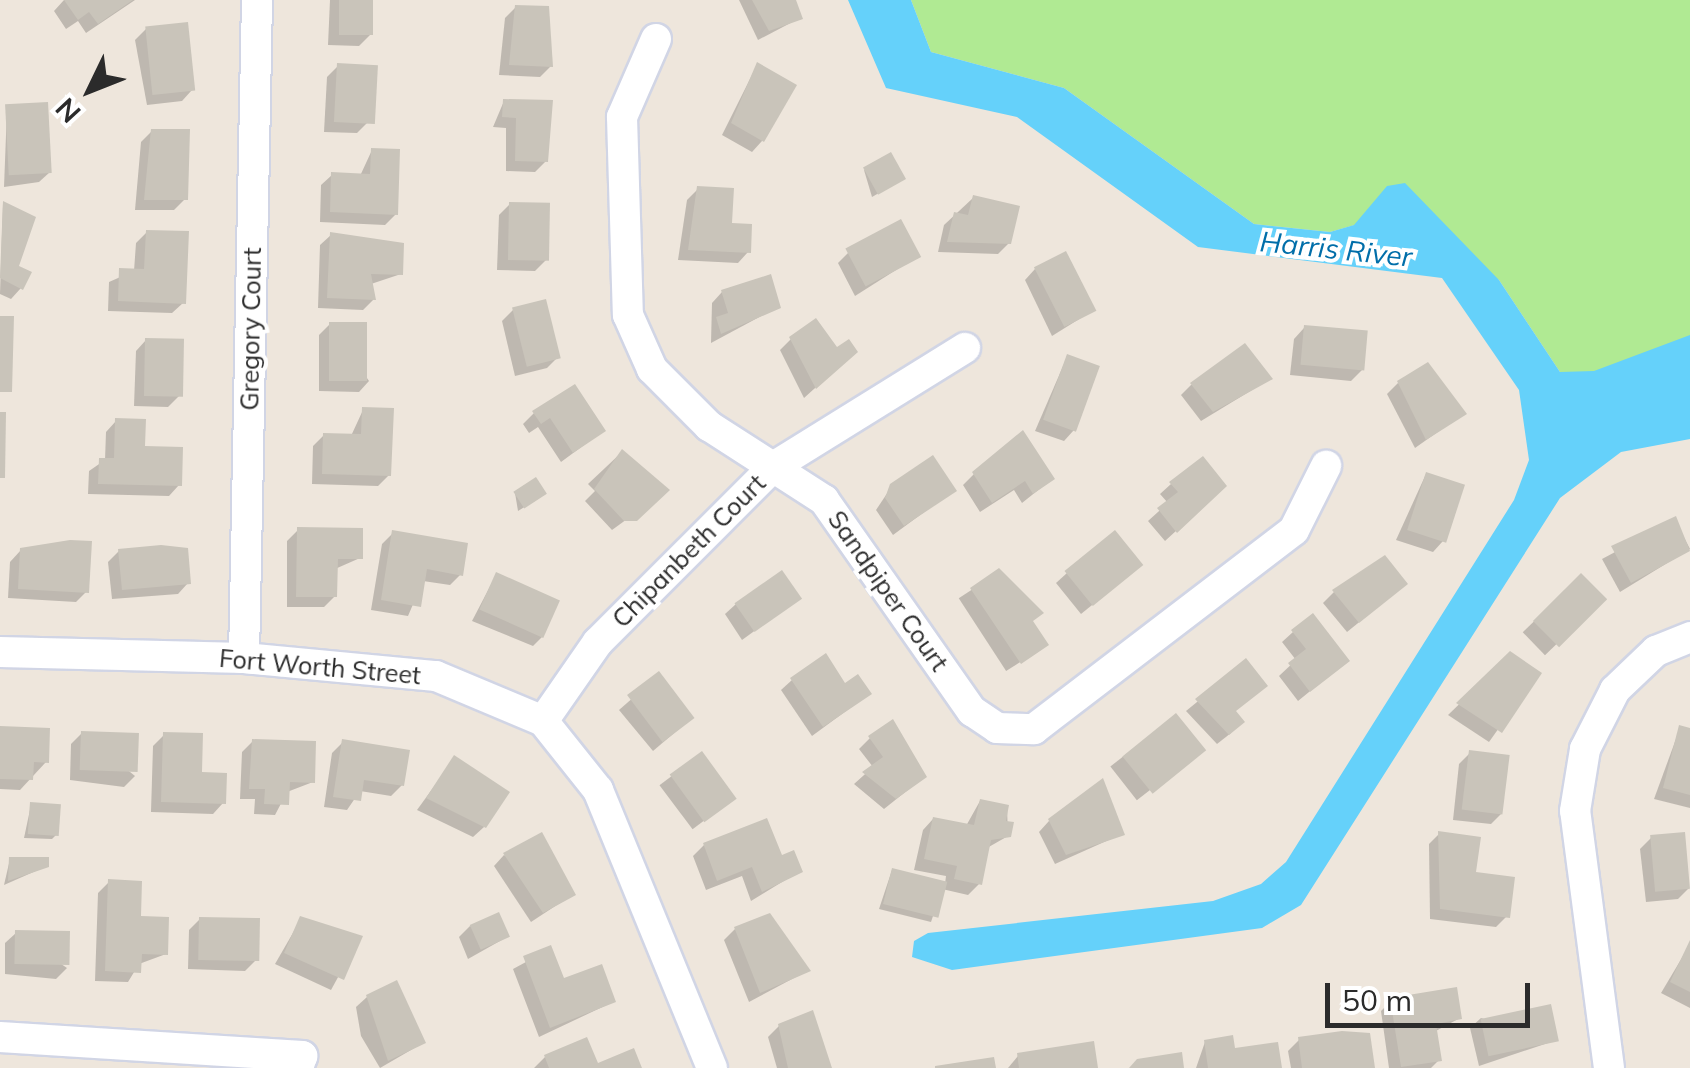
<!DOCTYPE html>
<html>
<head>
<meta charset="utf-8">
<style>
	body { margin:0 }
	#map { position:relative; width:1690px; height:1068px; overflow:hidden; background:#eee6dc; font-family:Mulish,sans-serif }
	div>[style] { position:absolute }
	.green>* { inset:0; background:#b0ea93 }
	.water>* { inset:0; background:#65d1fa }
	.shadow>* { inset:0; background:#0003; transform-origin:0 0 }
	.building>* { inset:0; background:#c9c4ba; transform-origin:0 0 }
	.roads { filter:drop-shadow(2px 0 #d1d5e5) drop-shadow(-2px 0 #d1d5e5) drop-shadow(0 2px #d1d5e5) drop-shadow(0 -2px #d1d5e5) }
	.minor>* { height:30px; margin:-15px; padding:0 15px; transform-origin:15px; border-radius:15px; background:#fff }
	span { translate:-50% -50%; white-space:nowrap; text-align:center; line-height:1.15; -webkit-text-stroke:8px #fff; paint-order:stroke }
	.street-label { font-size:25px; color:#2b2b2b }
	.water-label { font-size:28px; color:#016ea9; font-style:italic }
	.north { position:absolute; left:40px; top:40px; width:100px; height:100px; -webkit-text-stroke:8px #fff; paint-order:stroke; rotate:227deg; font-size:28px; font-weight:700; line-height:40px; text-align:center; color:#2b2b2b }
	.north::after { content:''; display:block; margin:auto; width:35px; height:45px; background:#2b2b2b; clip-path:polygon(50% 0,100% 100%,50% 72%,0 100%) }
	.scale { position:absolute; left:1325px; top:983px; width:205px; height:45px; box-sizing:border-box; border:5px solid #2b2b2b; border-top:0; padding-left:12px; font-size:30px; line-height:35px; white-space:nowrap; color:#2b2b2b; -webkit-text-stroke:8px #fff; paint-order:stroke }
</style>
</head>
<body>
<div id="map">
	<div class="green">
		<i style="clip-path:polygon(911px 0,1690px 0,1690px 410px,1560px 372px,1499px 280px,1376px 219px,1330px 232px,1254px 224px,1064px 88px,931px 52px)"></i>
	</div>
	<div class="water">
		<i style="clip-path:polygon(848px 0,911px 0,931px 52px,1064px 88px,1254px 224px,1330px 232px,1354px 225px,1387px 186px,1405px 183px,1499px 280px,1560px 372px,1594px 371px,1690px 335px,1690px 439px,1621px 452px,1560px 498px,1301px 905px,1262px 928px,952px 970px,912px 957px,914px 941px,928px 933px,1213px 901px,1261px 884px,1286px 862px,1514px 500px,1529px 460px,1519px 390px,1442px 278px,1198px 247px,1017px 117px,886px 88px)"></i>
	</div>
	<div class="shadow">
		<i style="clip-path:polygon(135px 0,86px 33px,78px 21px,66px 29px,54px 11px,64px 0)"></i>
		<i style="clip-path:polygon(330px 0,371px 0,370px 35px,359px 46px,328px 45px)"></i>
		<i style="clip-path:polygon(739px 0,793px 0,800px 18px,758px 40px)"></i>
		<i style="clip-path:polygon(516px 7px,551px 66px,540px 77px,499px 75px,505px 18px)"></i>
		<i style="clip-path:polygon(146px 29px,192px 90px,182px 101px,147px 105px,135px 40px)"></i>
		<i style="clip-path:polygon(757px 65px,762px 141px,752px 152px,722px 135px)"></i>
		<i style="clip-path:polygon(338px 66px,368px 122px,357px 133px,324px 132px,327px 77px)"></i>
		<i style="clip-path:polygon(504px 101px,550px 102px,546px 161px,535px 172px,506px 171px,506px 128px,493px 127px)"></i>
		<i style="clip-path:polygon(7px 109px,50px 172px,39px 182px,4px 187px)"></i>
		<i style="clip-path:polygon(152px 131px,185px 199px,174px 210px,135px 210px,141px 142px)"></i>
		<i style="clip-path:polygon(372px 150px,396px 214px,385px 225px,320px 222px,321px 185px,332px 175px,360px 176px)"></i>
		<i style="clip-path:polygon(864px 170px,903px 179px,872px 197px)"></i>
		<i style="clip-path:polygon(698px 189px,748px 252px,738px 263px,678px 260px,687px 200px)"></i>
		<i style="clip-path:polygon(973px 198px,1009px 243px,998px 254px,938px 252px,944px 225px)"></i>
		<i style="clip-path:polygon(3px 204px,21px 288px,11px 299px,0 294px)"></i>
		<i style="clip-path:polygon(510px 204px,546px 260px,535px 271px,497px 270px,499px 215px)"></i>
		<i style="clip-path:polygon(147px 232px,183px 303px,172px 313px,108px 311px,109px 282px,134px 271px,136px 243px)"></i>
		<i style="clip-path:polygon(331px 235px,401px 274px,371px 284px,374px 299px,363px 310px,318px 308px,320px 245px)"></i>
		<i style="clip-path:polygon(848px 253px,918px 256px,855px 296px,838px 263px)"></i>
		<i style="clip-path:polygon(1035px 269px,1092px 311px,1052px 336px,1025px 280px)"></i>
		<i style="clip-path:polygon(722px 292px,778px 307px,711px 343px,712px 303px)"></i>
		<i style="clip-path:polygon(513px 310px,558px 357px,547px 368px,515px 376px,502px 321px)"></i>
		<i style="clip-path:polygon(330px 324px,369px 381px,359px 392px,319px 391px,319px 335px)"></i>
		<i style="clip-path:polygon(1304px 328px,1362px 370px,1351px 381px,1290px 375px,1294px 339px)"></i>
		<i style="clip-path:polygon(791px 339px,836px 351px,855px 352px,804px 398px,780px 350px)"></i>
		<i style="clip-path:polygon(146px 340px,179px 396px,168px 407px,134px 406px,136px 351px)"></i>
		<i style="clip-path:polygon(1067px 357px,1074px 430px,1064px 441px,1035px 431px)"></i>
		<i style="clip-path:polygon(1270px 379px,1201px 421px,1181px 395px,1191px 385px)"></i>
		<i style="clip-path:polygon(1398px 383px,1463px 414px,1415px 448px,1387px 394px)"></i>
		<i style="clip-path:polygon(363px 410px,389px 475px,378px 486px,312px 484px,313px 446px,324px 435px,351px 436px)"></i>
		<i style="clip-path:polygon(534px 413px,603px 431px,561px 462px,538px 427px,529px 433px,523px 424px)"></i>
		<i style="clip-path:polygon(116px 421px,179px 485px,169px 496px,88px 494px,89px 471px,105px 460px,106px 432px)"></i>
		<i style="clip-path:polygon(622px 452px,667px 490px,612px 530px,585px 501px,595px 491px,588px 484px)"></i>
		<i style="clip-path:polygon(974px 474px,1052px 479px,1022px 503px,1014px 490px,980px 512px,963px 485px)"></i>
		<i style="clip-path:polygon(1426px 474px,1443px 541px,1433px 552px,1396px 540px)"></i>
		<i style="clip-path:polygon(1171px 484px,1213px 497px,1165px 541px,1148px 521px,1168px 503px,1160px 494px)"></i>
		<i style="clip-path:polygon(892px 486px,954px 490px,893px 535px,876px 510px)"></i>
		<i style="clip-path:polygon(515px 493px,539px 498px,518px 511px)"></i>
		<i style="clip-path:polygon(1675px 520px,1690px 549px,1620px 592px,1602px 559px)"></i>
		<i style="clip-path:polygon(298px 530px,360px 558px,335px 569px,335px 596px,324px 607px,287px 607px,287px 541px)"></i>
		<i style="clip-path:polygon(393px 533px,461px 574px,450px 585px,423px 581px,408px 616px,371px 610px,382px 544px)"></i>
		<i style="clip-path:polygon(21px 550px,87px 591px,76px 602px,8px 598px,10px 562px)"></i>
		<i style="clip-path:polygon(119px 551px,188px 583px,178px 594px,112px 599px,108px 562px)"></i>
		<i style="left:999px;top:572px;width:87px;height:48px;rotate:57deg"></i>
		<i style="clip-path:polygon(1067px 573px,1129px 575px,1081px 614px,1056px 583px)"></i>
		<i style="clip-path:polygon(496px 575px,544px 635px,533px 646px,472px 621px)"></i>
		<i style="left:1581px;top:576px;width:32px;height:81px;rotate:46deg"></i>
		<i style="clip-path:polygon(1334px 592px,1394px 594px,1347px 632px,1323px 603px)"></i>
		<i style="clip-path:polygon(798px 599px,742px 640px,725px 614px,736px 604px)"></i>
		<i style="clip-path:polygon(1293px 632px,1347px 661px,1298px 701px,1279px 676px,1296px 660px,1282px 642px)"></i>
		<i style="clip-path:polygon(1510px 655px,1538px 673px,1489px 742px,1448px 715px)"></i>
		<i style="clip-path:polygon(1246px 662px,1231px 733px,1217px 744px,1186px 711px)"></i>
		<i style="clip-path:polygon(659px 675px,680px 728px,653px 751px,619px 710px)"></i>
		<i style="clip-path:polygon(792px 680px,845px 686px,869px 694px,812px 736px,781px 690px)"></i>
		<i style="left:1175px;top:716px;width:43px;height:82px;rotate:52deg"></i>
		<i style="clip-path:polygon(1680px 728px,1690px 730px,1690px 808px,1654px 799px)"></i>
		<i style="clip-path:polygon(0 729px,46px 762px,20px 790px,0 789px)"></i>
		<i style="clip-path:polygon(82px 733px,135px 776px,124px 787px,70px 780px,71px 744px)"></i>
		<i style="clip-path:polygon(164px 735px,223px 803px,213px 814px,151px 812px,153px 746px)"></i>
		<i style="clip-path:polygon(870px 738px,924px 777px,884px 809px,854px 784px,873px 767px,859px 749px)"></i>
		<i style="clip-path:polygon(253px 741px,313px 782px,287px 792px,275px 815px,254px 814px,255px 799px,240px 799px,242px 752px)"></i>
		<i style="clip-path:polygon(343px 742px,402px 785px,391px 796px,360px 791px,347px 810px,324px 807px,332px 753px)"></i>
		<i style="clip-path:polygon(1470px 753px,1502px 813px,1491px 824px,1453px 820px,1459px 764px)"></i>
		<i style="left:701px;top:754px;width:55px;height:52px;rotate:53deg"></i>
		<i style="clip-path:polygon(454px 759px,484px 827px,473px 837px,417px 810px)"></i>
		<i style="clip-path:polygon(980px 801px,1007px 807px,1008px 836px,987px 848px,979px 884px,968px 895px,942px 889px,931px 922px,879px 909px,892px 870px,945px 884px,946px 876px,914px 870px,923px 830px,933px 819px,966px 826px)"></i>
		<i style="clip-path:polygon(31px 805px,57px 834px,52px 839px,24px 838px)"></i>
		<i style="clip-path:polygon(1049px 821px,1122px 834px,1055px 864px,1039px 832px)"></i>
		<i style="clip-path:polygon(1439px 834px,1507px 916px,1496px 927px,1430px 919px,1429px 844px)"></i>
		<i style="clip-path:polygon(1651px 838px,1689px 888px,1678px 899px,1646px 902px,1640px 849px)"></i>
		<i style="clip-path:polygon(704px 845px,781px 858px,800px 871px,751px 901px,742px 876px,706px 890px,693px 856px)"></i>
		<i style="clip-path:polygon(504px 855px,572px 895px,531px 922px,494px 866px)"></i>
		<i style="clip-path:polygon(10px 859px,47px 866px,4px 885px)"></i>
		<i style="clip-path:polygon(109px 882px,166px 954px,139px 964px,128px 982px,95px 981px,98px 893px)"></i>
		<i style="clip-path:polygon(200px 919px,256px 960px,245px 971px,188px 969px,189px 930px)"></i>
		<i style="clip-path:polygon(301px 919px,360px 937px,331px 990px,275px 964px)"></i>
		<i style="clip-path:polygon(470px 926px,507px 937px,468px 959px,459px 937px)"></i>
		<i style="clip-path:polygon(735px 929px,807px 971px,749px 1002px,724px 940px)"></i>
		<i style="clip-path:polygon(16px 933px,67px 968px,56px 979px,5px 974px,5px 943px)"></i>
		<i style="clip-path:polygon(1689px 946px,1690px 947px,1690px 1008px,1661px 993px)"></i>
		<i style="clip-path:polygon(550px 949px,562px 982px,613px 1002px,539px 1037px,513px 969px)"></i>
		<i style="clip-path:polygon(367px 997px,423px 1043px,380px 1068px,361px 1036px,356px 1007px)"></i>
		<i style="clip-path:polygon(1392px 1000px,1460px 1018px,1434px 1032px,1439px 1060px,1431px 1068px,1389px 1068px,1381px 1011px)"></i>
		<i style="clip-path:polygon(1481px 1018px,1557px 1040px,1479px 1066px,1470px 1028px)"></i>
		<i style="clip-path:polygon(779px 1026px,830px 1068px,777px 1068px,768px 1037px)"></i>
		<i style="clip-path:polygon(1299px 1040px,1372px 1068px,1291px 1068px,1288px 1051px)"></i>
		<i style="clip-path:polygon(1205px 1042px,1279px 1068px,1196px 1068px)"></i>
		<i style="clip-path:polygon(1018px 1056px,1095px 1068px,1008px 1068px)"></i>
		<i style="clip-path:polygon(545px 1057px,596px 1066px,640px 1068px,534px 1068px)"></i>
	</div>
	<div class="building">
		<i style="clip-path:polygon(64px 0,133px 0,98px 24px,89px 12px,78px 20px)"></i>
		<i style="left:339px;top:0;width:34px;height:35px"></i>
		<i style="clip-path:polygon(752px 0,796px 0,803px 19px,769px 31px)"></i>
		<i style="clip-path:polygon(515px 5px,549px 6px,553px 67px,509px 65px)"></i>
		<i style="left:188px;top:22px;width:69px;height:43px;rotate:84deg"></i>
		<i style="clip-path:polygon(757px 62px,797px 85px,764px 142px,731px 123px)"></i>
		<i style="left:337px;top:63px;width:41px;height:59px;rotate:3deg"></i>
		<i style="clip-path:polygon(503px 99px,553px 100px,548px 162px,515px 161px,516px 118px,502px 117px)"></i>
		<i style="left:48px;top:102px;width:71px;height:43px;rotate:87deg"></i>
		<i style="clip-path:polygon(151px 129px,190px 129px,188px 200px,144px 200px)"></i>
		<i style="clip-path:polygon(371px 148px,400px 149px,398px 215px,330px 212px,331px 172px,370px 174px)"></i>
		<i style="left:891px;top:152px;width:31px;height:32px;rotate:61deg"></i>
		<i style="clip-path:polygon(697px 186px,734px 188px,732px 223px,752px 224px,751px 253px,688px 250px)"></i>
		<i style="clip-path:polygon(973px 195px,1020px 206px,1011px 244px,947px 242px,954px 212px,968px 215px)"></i>
		<i style="clip-path:polygon(3px 201px,36px 217px,19px 266px,32px 272px,23px 290px,0 278px)"></i>
		<i style="left:509px;top:202px;width:41px;height:58px;rotate:1deg"></i>
		<i style="left:901px;top:219px;width:43px;height:63px;rotate:62deg"></i>
		<i style="clip-path:polygon(146px 230px,189px 231px,186px 304px,118px 301px,119px 268px,144px 269px)"></i>
		<i style="clip-path:polygon(330px 232px,404px 243px,403px 275px,371px 274px,376px 300px,327px 298px)"></i>
		<i style="left:1066px;top:251px;width:67px;height:36px;rotate:63deg"></i>
		<i style="clip-path:polygon(771px 274px,781px 308px,721px 334px,716px 317px,728px 313px,721px 290px)"></i>
		<i style="left:546px;top:299px;width:61px;height:35px;rotate:76deg"></i>
		<i style="clip-path:polygon(0 316px,14px 316px,12px 392px,0 392px)"></i>
		<i style="clip-path:polygon(816px 318px,837px 347px,849px 339px,858px 352px,816px 389px,789px 337px)"></i>
		<i style="left:329px;top:322px;width:38px;height:59px"></i>
		<i style="left:1304px;top:325px;width:64px;height:40px;rotate:5deg"></i>
		<i style="left:145px;top:338px;width:39px;height:58px;rotate:1deg"></i>
		<i style="clip-path:polygon(1245px 343px,1273px 379px,1213px 412px,1190px 383px)"></i>
		<i style="left:1067px;top:354px;width:35px;height:70px;rotate:20deg"></i>
		<i style="clip-path:polygon(1428px 362px,1467px 414px,1426px 440px,1397px 381px)"></i>
		<i style="clip-path:polygon(575px 384px,606px 431px,573px 453px,550px 418px,541px 424px,532px 411px)"></i>
		<i style="clip-path:polygon(362px 407px,394px 408px,391px 476px,322px 474px,323px 433px,361px 434px)"></i>
		<i style="clip-path:polygon(0 412px,6px 412px,5px 478px,0 478px)"></i>
		<i style="clip-path:polygon(115px 418px,146px 419px,145px 446px,183px 447px,182px 486px,98px 484px,99px 458px,114px 458px)"></i>
		<i style="clip-path:polygon(1023px 430px,1055px 479px,1033px 494px,1025px 481px,992px 503px,972px 472px)"></i>
		<i style="clip-path:polygon(622px 449px,670px 490px,637px 521px,624px 521px,594px 489px)"></i>
		<i style="clip-path:polygon(933px 455px,957px 491px,904px 526px,885px 498px,890px 484px)"></i>
		<i style="clip-path:polygon(1203px 456px,1227px 486px,1177px 533px,1157px 508px,1178px 492px,1169px 482px)"></i>
		<i style="left:1426px;top:472px;width:41px;height:61px;rotate:18deg"></i>
		<i style="left:536px;top:477px;width:20px;height:27px;rotate:57deg"></i>
		<i style="clip-path:polygon(1676px 516px,1690px 551px,1631px 583px,1611px 546px)"></i>
		<i style="clip-path:polygon(297px 527px,363px 528px,363px 559px,338px 559px,337px 597px,296px 597px)"></i>
		<i style="clip-path:polygon(392px 530px,468px 543px,463px 576px,427px 569px,421px 607px,381px 600px)"></i>
		<i style="left:1115px;top:530px;width:45px;height:65px;rotate:51deg"></i>
		<i style="clip-path:polygon(70px 540px,92px 541px,89px 593px,18px 589px,20px 548px)"></i>
		<i style="clip-path:polygon(161px 545px,188px 548px,191px 584px,122px 590px,118px 549px)"></i>
		<i style="clip-path:polygon(1385px 555px,1408px 584px,1359px 623px,1332px 590px)"></i>
		<i style="clip-path:polygon(999px 568px,1044px 613px,1033px 621px,1049px 645px,1021px 664px,970px 588px)"></i>
		<i style="left:782px;top:570px;width:35px;height:58px;rotate:55deg"></i>
		<i style="left:496px;top:572px;width:70px;height:41px;rotate:24deg"></i>
		<i style="left:1581px;top:573px;width:37px;height:68px;rotate:45deg"></i>
		<i style="clip-path:polygon(1313px 613px,1350px 661px,1310px 692px,1288px 663px,1306px 649px,1291px 630px)"></i>
		<i style="clip-path:polygon(1510px 651px,1542px 673px,1502px 733px,1456px 703px)"></i>
		<i style="clip-path:polygon(826px 653px,845px 683px,858px 674px,872px 694px,823px 727px,790px 678px)"></i>
		<i style="clip-path:polygon(1246px 658px,1268px 686px,1236px 711px,1245px 722px,1229px 735px,1195px 699px)"></i>
		<i style="left:659px;top:671px;width:59px;height:40px;rotate:53deg"></i>
		<i style="left:1176px;top:713px;width:48px;height:69px;rotate:51deg"></i>
		<i style="clip-path:polygon(893px 719px,927px 777px,896px 799px,862px 772px,883px 757px,868px 736px)"></i>
		<i style="clip-path:polygon(1679px 725px,1690px 728px,1690px 795px,1663px 788px)"></i>
		<i style="clip-path:polygon(0 726px,50px 728px,49px 763px,34px 762px,33px 780px,0 779px)"></i>
		<i style="left:81px;top:731px;width:58px;height:39px;rotate:2deg"></i>
		<i style="clip-path:polygon(163px 732px,203px 733px,202px 772px,227px 773px,226px 804px,161px 802px)"></i>
		<i style="clip-path:polygon(252px 739px,316px 741px,315px 783px,290px 782px,289px 805px,264px 804px,265px 789px,249px 789px)"></i>
		<i style="clip-path:polygon(342px 739px,410px 750px,404px 786px,364px 780px,361px 801px,333px 797px)"></i>
		<i style="left:1469px;top:750px;width:41px;height:60px;rotate:7deg"></i>
		<i style="left:702px;top:751px;width:59px;height:40px;rotate:54deg"></i>
		<i style="clip-path:polygon(454px 755px,510px 792px,486px 828px,426px 798px)"></i>
		<i style="clip-path:polygon(1103px 778px,1125px 835px,1066px 855px,1048px 819px)"></i>
		<i style="clip-path:polygon(980px 799px,1009px 805px,1006px 821px,1014px 822px,1011px 837px,991px 840px,982px 885px,954px 879px,957px 866px,924px 859px,933px 817px,974px 825px)"></i>
		<i style="left:30px;top:802px;width:31px;height:32px;rotate:4deg"></i>
		<i style="clip-path:polygon(767px 818px,782px 855px,794px 850px,803px 872px,762px 892px,752px 867px,717px 881px,703px 843px)"></i>
		<i style="clip-path:polygon(1438px 831px,1481px 837px,1476px 872px,1515px 877px,1510px 918px,1440px 909px)"></i>
		<i style="clip-path:polygon(542px 832px,576px 895px,543px 913px,503px 853px)"></i>
		<i style="left:1685px;top:832px;width:57px;height:35px;rotate:85deg"></i>
		<i style="clip-path:polygon(9px 857px,49px 857px,49px 867px,8px 881px)"></i>
		<i style="left:892px;top:868px;width:57px;height:37px;rotate:14deg"></i>
		<i style="clip-path:polygon(108px 879px,142px 881px,141px 916px,169px 917px,168px 955px,142px 954px,141px 973px,105px 971px)"></i>
		<i style="left:499px;top:912px;width:27px;height:32px;rotate:66deg"></i>
		<i style="clip-path:polygon(770px 913px,811px 971px,760px 993px,734px 927px)"></i>
		<i style="clip-path:polygon(300px 916px,363px 936px,344px 980px,284px 953px)"></i>
		<i style="left:199px;top:917px;width:61px;height:43px;rotate:1deg"></i>
		<i style="left:15px;top:930px;width:55px;height:34px;rotate:1deg"></i>
		<i style="clip-path:polygon(1690px 940px,1690px 992px,1670px 982px)"></i>
		<i style="clip-path:polygon(551px 945px,564px 978px,602px 964px,616px 1002px,550px 1028px,523px 956px)"></i>
		<i style="clip-path:polygon(397px 980px,426px 1043px,388px 1061px,366px 995px)"></i>
		<i style="clip-path:polygon(1457px 987px,1462px 1019px,1436px 1024px,1442px 1061px,1401px 1067px,1390px 998px)"></i>
		<i style="left:1551px;top:1004px;width:38px;height:72px;rotate:78deg"></i>
		<i style="clip-path:polygon(813px 1010px,832px 1068px,788px 1068px,778px 1024px)"></i>
		<i style="clip-path:polygon(1342px 1031px,1370px 1033px,1375px 1068px,1302px 1068px,1298px 1037px)"></i>
		<i style="clip-path:polygon(1233px 1035px,1235px 1048px,1278px 1042px,1282px 1068px,1208px 1068px,1204px 1040px)"></i>
		<i style="clip-path:polygon(587px 1037px,598px 1063px,634px 1048px,642px 1068px,549px 1068px,544px 1055px)"></i>
		<i style="clip-path:polygon(1094px 1041px,1098px 1068px,1019px 1068px,1017px 1053px)"></i>
		<i style="clip-path:polygon(1182px 1052px,1184px 1068px,1129px 1068px,1137px 1059px)"></i>
		<i style="clip-path:polygon(994px 1057px,996px 1068px,935px 1068px,935px 1066px)"></i>
	</div>
	<div class="roads">
		<div class="minor">
			<i style="left:656px;top:39px;width:85px;rotate:113.6deg"></i>
			<i style="left:622px;top:117px;width:198px;rotate:88.3deg"></i>
			<i style="left:628px;top:315px;width:59px;rotate:66deg"></i>
			<i style="left:652px;top:369px;width:81px;rotate:45deg"></i>
			<i style="left:709px;top:426px;width:137px;rotate:32.8deg"></i>
			<i style="left:824px;top:500px;width:258px;rotate:55deg"></i>
			<i style="left:972px;top:711px;width:30px;rotate:34deg"></i>
			<i style="left:997px;top:728px;width:37px;rotate:2deg"></i>
			<i style="left:1034px;top:729px;width:327px;rotate:-37.4deg"></i>
			<i style="left:1294px;top:530px;width:72px;rotate:-63.4deg"></i>
			<i style="left:0;top:652px;width:244px;rotate:1.4deg"></i>
			<i style="left:244px;top:658px;width:193px;rotate:5.4deg"></i>
			<i style="left:436px;top:676px;width:116px;rotate:22.8deg"></i>
			<i style="left:543px;top:721px;width:88px;rotate:51.4deg"></i>
			<i style="left:598px;top:790px;width:300px;rotate:67.7deg"></i>
			<i style="left:244px;top:658px;width:658px;rotate:-88.87deg"></i>
			<i style="left:543px;top:721px;width:96px;rotate:-55.2deg"></i>
			<i style="left:598px;top:642px;width:247px;rotate:-45deg"></i>
			<i style="left:773px;top:467px;width:226px;rotate:-31.8deg"></i>
			<i style="left:0;top:1037px;width:303px;rotate:3.6deg"></i>
			<i style="left:302px;top:1056px;width:13px;rotate:108deg"></i>
			<i style="left:1609px;top:1068px;width:259px;rotate:-97.5deg"></i>
			<i style="left:1575px;top:811px;width:63px;rotate:-80.8deg"></i>
			<i style="left:1585px;top:749px;width:66px;rotate:-63deg"></i>
			<i style="left:1615px;top:690px;width:57px;rotate:-43.6deg"></i>
			<i style="left:1656px;top:651px;width:37px;rotate:-22deg"></i>
		</div>
	</div>
	<div class="street-label">
		<span style="left:251px;top:329px;rotate:-89deg">Gregory Court</span>
		<span style="left:689px;top:551px;rotate:-45deg">Chipanbeth Court</span>
		<span style="left:888px;top:591px;rotate:55deg">Sandpiper Court</span>
		<span style="left:320px;top:667px;rotate:5deg">Fort Worth Street</span>
	</div>
	<div class="water-label">
		<span style="left:1336px;top:249px;rotate:6deg">Harris River</span>
	</div>
	<div class="north">N</div>
	<div class="scale">50 m</div>
</div>
</body>
</html>
